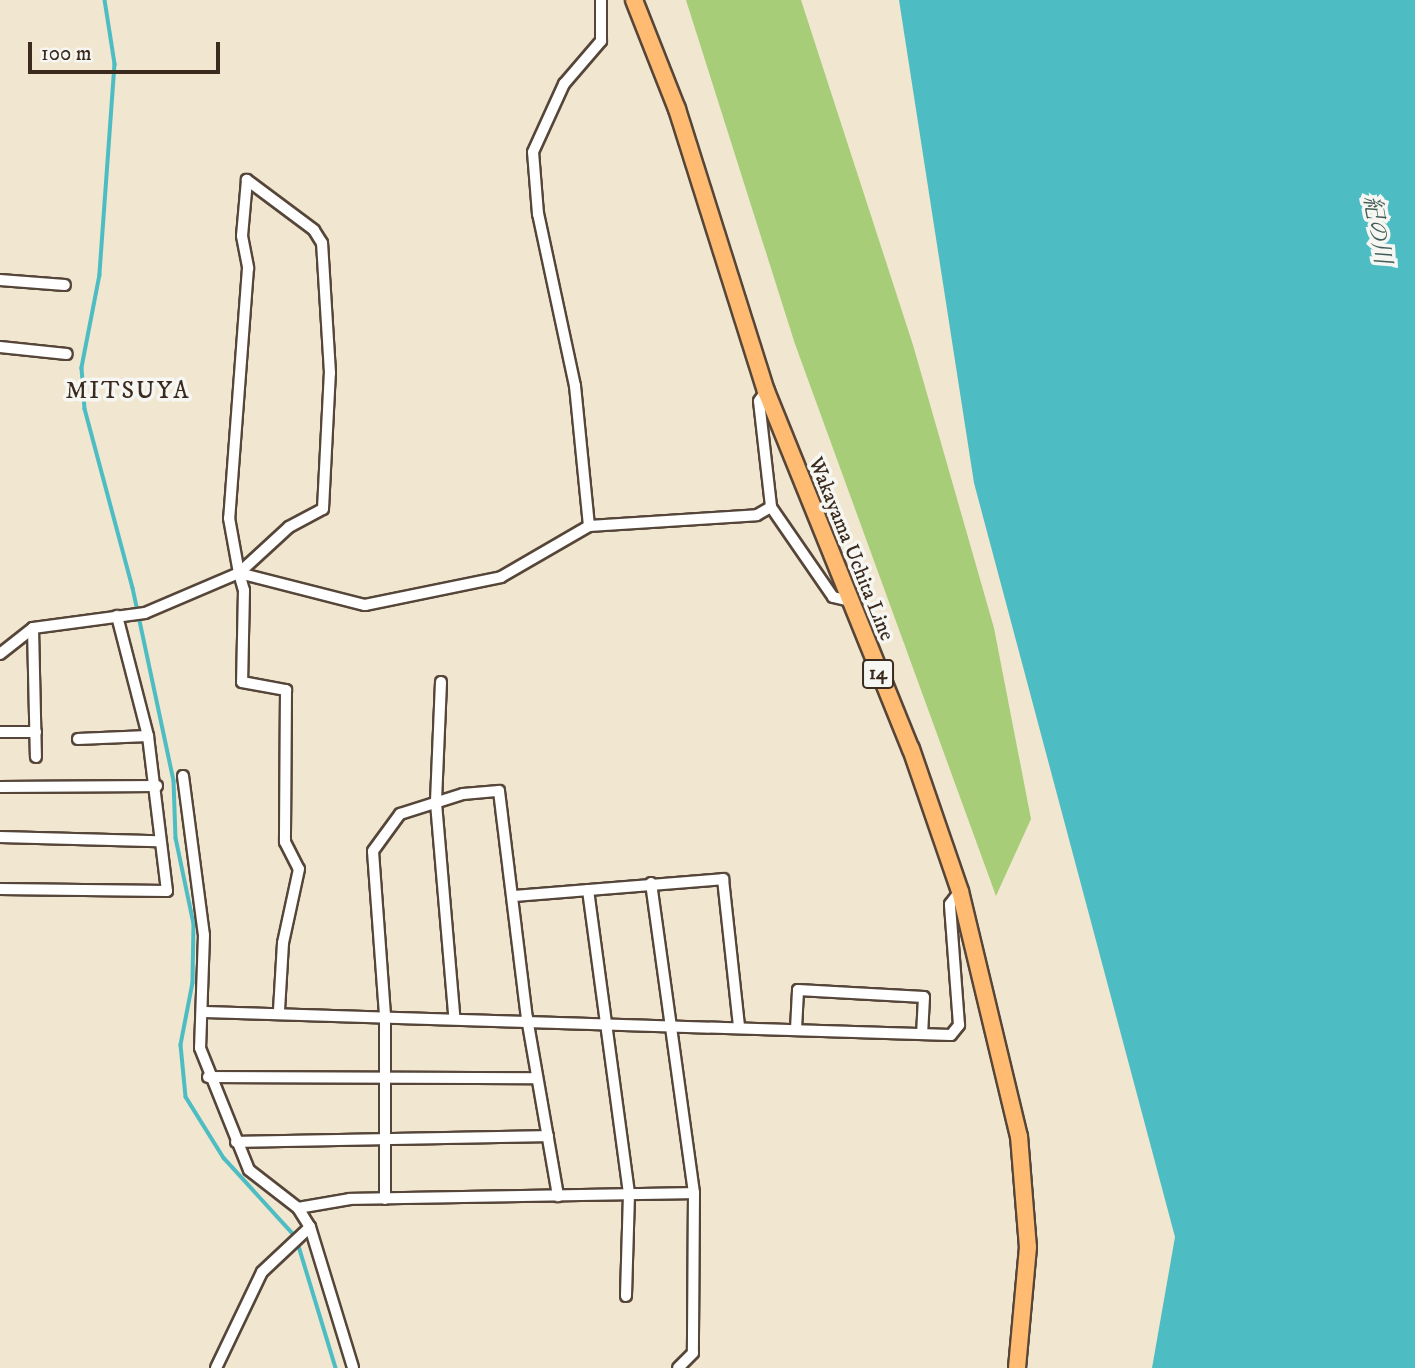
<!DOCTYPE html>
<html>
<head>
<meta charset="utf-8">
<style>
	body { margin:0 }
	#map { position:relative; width:1415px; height:1368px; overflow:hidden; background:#f1e6d0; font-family:"IM FELL DW Pica","Noto Serif JP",serif }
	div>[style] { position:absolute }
	.green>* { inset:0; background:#a7cd78 }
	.water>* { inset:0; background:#4ebdc3 }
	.stream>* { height:3.5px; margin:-1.75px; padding:0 1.75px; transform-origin:1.75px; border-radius:1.75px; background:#4ebdc3 }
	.roads { filter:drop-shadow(2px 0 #564639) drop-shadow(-2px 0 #564639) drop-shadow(0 2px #564639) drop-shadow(0 -2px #564639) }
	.street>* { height:10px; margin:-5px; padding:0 5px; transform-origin:5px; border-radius:5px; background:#fff }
	.primary>* { height:16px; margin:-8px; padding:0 8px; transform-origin:8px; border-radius:8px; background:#febb71 }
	span { translate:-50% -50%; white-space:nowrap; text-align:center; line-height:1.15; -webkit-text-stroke:7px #f6f6f2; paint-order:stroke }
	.shield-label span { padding:2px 5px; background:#f6f6f2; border:2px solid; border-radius:5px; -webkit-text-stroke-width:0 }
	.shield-label { font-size:19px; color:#3b2a1e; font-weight:700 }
	.street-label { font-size:21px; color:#3b2a1e }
	.water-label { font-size:23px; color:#425d58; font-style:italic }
	.quarter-label { font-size:24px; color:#3b2a1e; letter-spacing:2px }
	.scale { position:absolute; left:28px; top:42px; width:192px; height:32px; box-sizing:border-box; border:4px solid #3b2a1e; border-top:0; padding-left:9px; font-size:21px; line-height:24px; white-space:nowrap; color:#3b2a1e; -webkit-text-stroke:5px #f6f6f2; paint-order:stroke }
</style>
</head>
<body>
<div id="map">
	<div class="green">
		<i style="clip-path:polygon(686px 0,801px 0,913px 345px,994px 628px,1031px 819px,996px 896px,795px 344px)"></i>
	</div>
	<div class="water">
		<i style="clip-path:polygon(899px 0,1415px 0,1415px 1368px,1152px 1368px,1175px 1237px,974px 483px)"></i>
	</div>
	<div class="stream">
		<i style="left:105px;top:0;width:65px;rotate:81.1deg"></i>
		<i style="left:115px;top:64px;width:212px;rotate:94.1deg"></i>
		<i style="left:100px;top:275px;width:95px;rotate:101deg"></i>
		<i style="left:82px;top:368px;width:41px;rotate:85.8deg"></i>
		<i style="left:85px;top:409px;width:185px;rotate:75deg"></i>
		<i style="left:133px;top:588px;width:197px;rotate:78deg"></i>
		<i style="left:174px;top:781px;width:57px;rotate:88deg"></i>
		<i style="left:176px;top:838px;width:88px;rotate:78.2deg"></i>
		<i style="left:194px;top:924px;width:59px;rotate:91deg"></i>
		<i style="left:193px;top:983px;width:63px;rotate:101deg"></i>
		<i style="left:181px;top:1045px;width:52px;rotate:84.5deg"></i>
		<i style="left:186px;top:1097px;width:72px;rotate:58.1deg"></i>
		<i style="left:224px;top:1158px;width:105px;rotate:47.7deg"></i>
		<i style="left:298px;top:1243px;width:131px;rotate:73.1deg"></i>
	</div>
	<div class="roads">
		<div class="street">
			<i style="left:0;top:280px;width:65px;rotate:4.4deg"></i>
			<i style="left:0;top:347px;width:67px;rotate:6deg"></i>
			<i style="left:766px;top:391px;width:12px;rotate:125deg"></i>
			<i style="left:759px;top:401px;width:107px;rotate:83.5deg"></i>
			<i style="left:771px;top:507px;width:109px;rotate:55.4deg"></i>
			<i style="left:833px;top:597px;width:13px;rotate:13deg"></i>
			<i style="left:589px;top:526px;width:141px;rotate:-95.7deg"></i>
			<i style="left:575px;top:386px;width:176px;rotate:-102.1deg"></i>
			<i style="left:538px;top:214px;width:62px;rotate:-94.6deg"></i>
			<i style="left:533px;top:152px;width:75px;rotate:-65.5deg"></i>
			<i style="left:564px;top:84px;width:57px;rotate:-49.3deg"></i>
			<i style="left:601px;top:41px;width:41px;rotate:-90deg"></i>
			<i style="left:239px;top:573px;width:130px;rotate:14.3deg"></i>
			<i style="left:365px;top:605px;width:139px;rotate:-11.6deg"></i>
			<i style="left:501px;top:577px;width:102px;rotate:-30.1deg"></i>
			<i style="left:589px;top:526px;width:168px;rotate:-3.7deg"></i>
			<i style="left:757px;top:515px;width:16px;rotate:-30deg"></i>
			<i style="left:33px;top:628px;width:129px;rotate:88.7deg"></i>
			<i style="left:0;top:654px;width:42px;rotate:-38.2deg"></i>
			<i style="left:33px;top:628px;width:113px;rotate:-7.6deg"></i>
			<i style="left:145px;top:613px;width:102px;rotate:-23.1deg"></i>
			<i style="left:239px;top:573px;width:68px;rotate:-42.6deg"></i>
			<i style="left:289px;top:527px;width:38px;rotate:-28deg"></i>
			<i style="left:323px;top:509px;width:136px;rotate:-87.1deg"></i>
			<i style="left:330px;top:373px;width:130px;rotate:-93.5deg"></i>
			<i style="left:322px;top:243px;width:15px;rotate:-122deg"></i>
			<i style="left:314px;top:230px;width:84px;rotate:-143.3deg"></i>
			<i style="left:247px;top:180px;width:56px;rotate:95.1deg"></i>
			<i style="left:242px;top:236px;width:33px;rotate:79deg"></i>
			<i style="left:248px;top:268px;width:251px;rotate:94.3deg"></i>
			<i style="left:229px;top:518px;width:56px;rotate:79.7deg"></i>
			<i style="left:239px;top:573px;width:18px;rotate:74deg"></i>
			<i style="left:244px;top:590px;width:92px;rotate:91.2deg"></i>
			<i style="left:242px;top:682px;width:45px;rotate:10.3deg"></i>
			<i style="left:286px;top:690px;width:152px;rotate:90.4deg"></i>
			<i style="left:285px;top:842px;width:30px;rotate:63deg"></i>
			<i style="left:299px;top:869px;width:76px;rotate:102.2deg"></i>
			<i style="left:283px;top:943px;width:67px;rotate:93.4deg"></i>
			<i style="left:441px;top:682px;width:121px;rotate:92.4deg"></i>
			<i style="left:436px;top:803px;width:213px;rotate:85.1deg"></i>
			<i style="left:0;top:732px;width:36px"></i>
			<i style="left:78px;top:739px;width:70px;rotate:-2.5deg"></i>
			<i style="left:183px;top:776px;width:160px;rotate:82.5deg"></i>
			<i style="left:204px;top:935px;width:113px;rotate:92deg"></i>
			<i style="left:200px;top:1048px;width:131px;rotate:68.1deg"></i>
			<i style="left:249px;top:1170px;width:62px;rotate:37.8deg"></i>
			<i style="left:298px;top:1208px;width:22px;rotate:58deg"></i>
			<i style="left:310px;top:1227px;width:147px;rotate:73deg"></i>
			<i style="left:0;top:787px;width:157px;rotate:-0.4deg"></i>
			<i style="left:0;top:837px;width:158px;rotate:1.5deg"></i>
			<i style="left:651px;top:883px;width:313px;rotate:82.1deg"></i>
			<i style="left:694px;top:1193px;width:160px;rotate:90.4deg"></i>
			<i style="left:693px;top:1353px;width:21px;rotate:135deg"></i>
			<i style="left:0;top:889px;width:167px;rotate:0.7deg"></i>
			<i style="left:167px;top:891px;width:156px;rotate:-97deg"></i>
			<i style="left:148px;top:736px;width:124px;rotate:-104.5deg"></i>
			<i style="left:588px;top:890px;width:307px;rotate:82.3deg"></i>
			<i style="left:629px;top:1194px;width:102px;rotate:91.7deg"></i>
			<i style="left:513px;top:896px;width:211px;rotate:-4.6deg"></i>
			<i style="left:723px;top:879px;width:148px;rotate:83.8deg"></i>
			<i style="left:205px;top:1012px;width:746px;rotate:1.77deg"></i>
			<i style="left:951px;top:1035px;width:13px;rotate:-51deg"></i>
			<i style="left:959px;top:1025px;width:121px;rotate:-94.3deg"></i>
			<i style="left:950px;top:904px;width:16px;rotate:-52deg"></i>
			<i style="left:796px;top:1029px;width:39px;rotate:-87deg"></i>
			<i style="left:798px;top:990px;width:126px;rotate:3.2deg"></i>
			<i style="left:924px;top:997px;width:37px;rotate:93deg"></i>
			<i style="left:208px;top:1077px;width:329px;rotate:0.2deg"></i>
			<i style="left:236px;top:1142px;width:312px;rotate:-1.1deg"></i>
			<i style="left:385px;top:1199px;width:184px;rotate:-90deg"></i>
			<i style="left:385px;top:1015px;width:164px;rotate:-94.2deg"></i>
			<i style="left:373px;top:851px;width:46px;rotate:-53.9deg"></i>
			<i style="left:400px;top:814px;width:66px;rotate:-17.6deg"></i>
			<i style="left:463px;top:794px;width:36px;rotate:-5deg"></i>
			<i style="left:499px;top:791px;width:229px;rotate:83deg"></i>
			<i style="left:527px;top:1018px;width:181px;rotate:80.1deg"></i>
			<i style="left:298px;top:1208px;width:53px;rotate:-9.8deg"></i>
			<i style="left:350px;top:1199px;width:344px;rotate:-1deg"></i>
			<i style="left:216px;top:1368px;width:106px;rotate:-64.4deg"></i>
			<i style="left:262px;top:1272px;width:66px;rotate:-43.2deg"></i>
		</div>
		<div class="primary">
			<i style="left:634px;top:0;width:117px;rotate:68.5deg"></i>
			<i style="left:677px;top:109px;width:296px;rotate:72.5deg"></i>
			<i style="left:766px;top:391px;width:386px;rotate:68deg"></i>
			<i style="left:911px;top:749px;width:150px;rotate:71deg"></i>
			<i style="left:960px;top:891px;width:252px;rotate:76.5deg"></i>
			<i style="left:1019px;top:1136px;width:111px;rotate:85.4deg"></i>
			<i style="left:1028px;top:1247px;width:121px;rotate:95.2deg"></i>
		</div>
	</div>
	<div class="shield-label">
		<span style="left:878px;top:674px">14</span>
	</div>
	<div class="street-label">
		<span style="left:851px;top:549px;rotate:68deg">Wakayama Uchita Line</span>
	</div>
	<div class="water-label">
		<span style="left:1376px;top:230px;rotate:80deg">紀の川</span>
	</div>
	<div class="quarter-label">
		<span style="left:128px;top:392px">MITSUYA</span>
	</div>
	<div class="scale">100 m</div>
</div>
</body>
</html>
